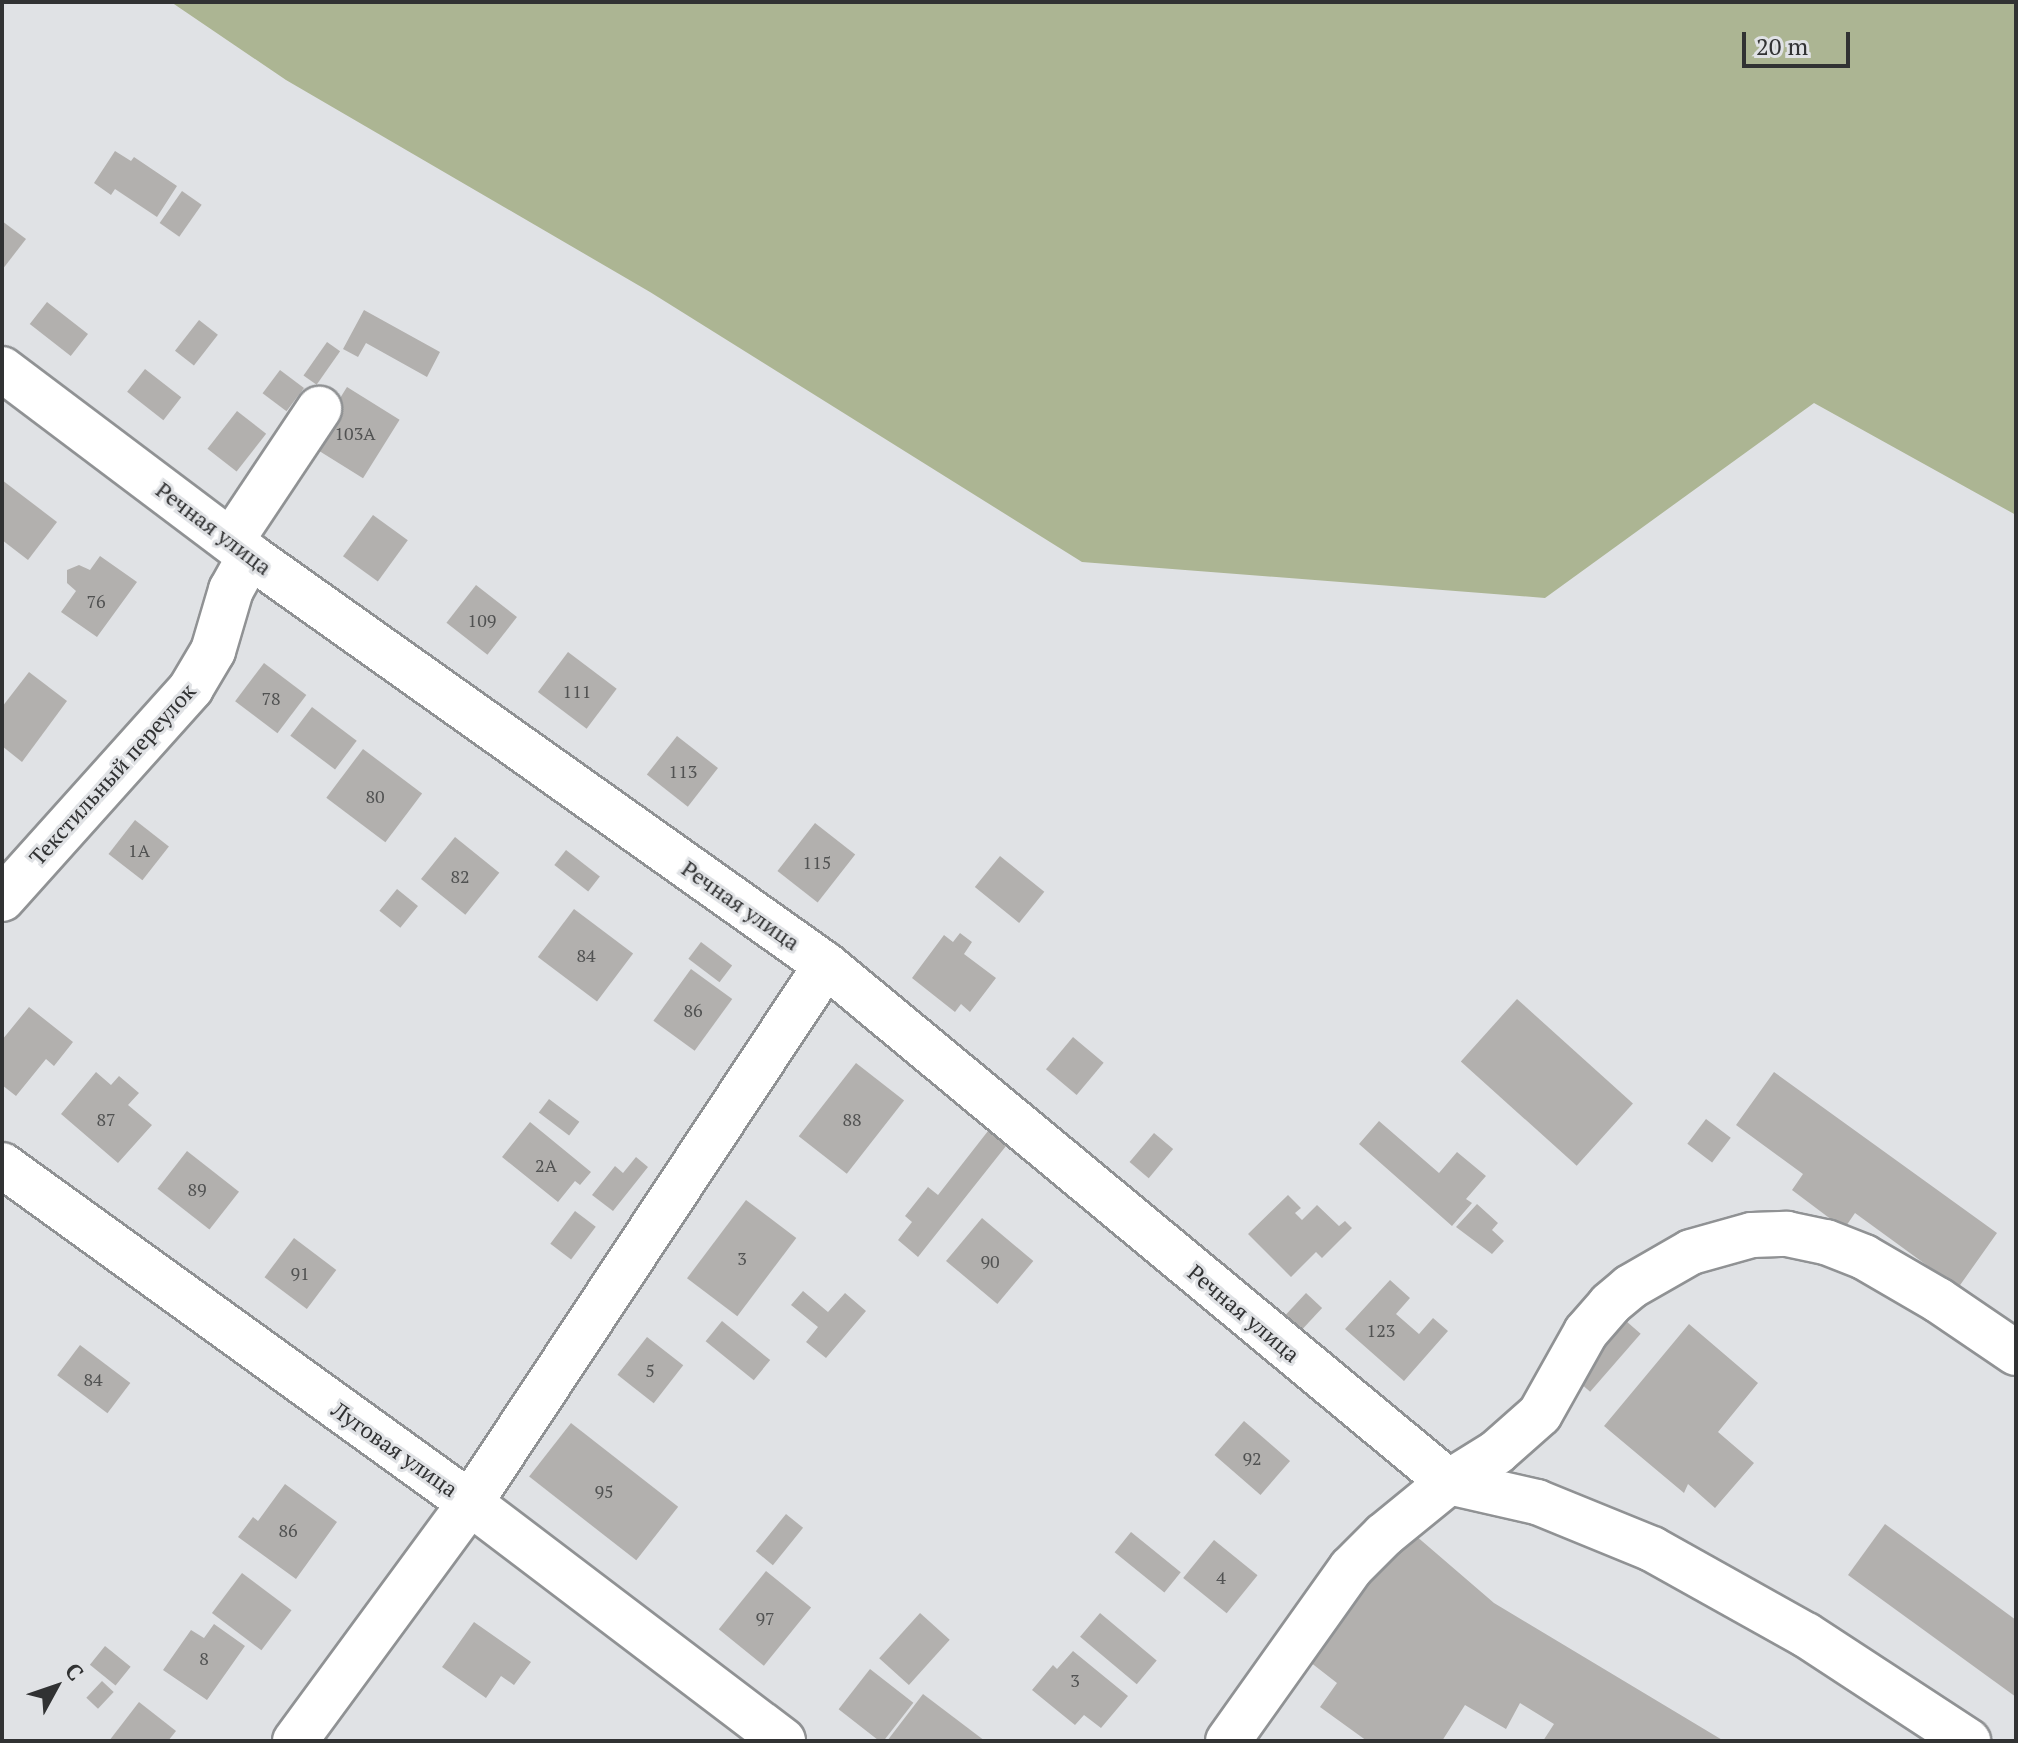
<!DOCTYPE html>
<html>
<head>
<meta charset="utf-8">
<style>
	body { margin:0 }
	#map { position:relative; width:2018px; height:1743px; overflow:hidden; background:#e0e2e5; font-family:"PT Serif",serif }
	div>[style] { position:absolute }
	.green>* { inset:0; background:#acb593 }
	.building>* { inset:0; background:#b2b0ae; transform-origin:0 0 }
	.roads { filter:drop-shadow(2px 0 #909294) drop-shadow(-2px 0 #909294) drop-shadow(0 2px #909294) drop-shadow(0 -2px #909294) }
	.minor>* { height:44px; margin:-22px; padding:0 22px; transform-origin:22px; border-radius:22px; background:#fff }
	span { translate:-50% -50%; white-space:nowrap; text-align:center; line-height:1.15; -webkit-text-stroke:6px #e0e2e5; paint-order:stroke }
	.number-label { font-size:18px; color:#515252 }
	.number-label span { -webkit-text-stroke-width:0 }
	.street-label { font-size:22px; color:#313233 }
	.frame { position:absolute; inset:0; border:4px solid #313233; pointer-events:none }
	.north { position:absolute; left:16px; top:1647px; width:80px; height:80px; -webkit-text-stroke:6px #e0e2e5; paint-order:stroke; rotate:50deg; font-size:22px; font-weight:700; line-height:32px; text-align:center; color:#313233 }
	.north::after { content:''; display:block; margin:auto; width:28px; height:36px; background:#313233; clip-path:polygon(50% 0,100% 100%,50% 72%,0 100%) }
	.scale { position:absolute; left:1742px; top:32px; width:108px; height:36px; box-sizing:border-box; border:4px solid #313233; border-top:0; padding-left:10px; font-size:24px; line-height:28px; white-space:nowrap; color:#313233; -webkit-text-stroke:6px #e0e2e5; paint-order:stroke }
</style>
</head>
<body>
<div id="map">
	<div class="green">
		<i style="clip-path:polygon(171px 2px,2016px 2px,2016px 515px,1814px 403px,1545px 598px,1082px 562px,650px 292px,286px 80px)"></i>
	</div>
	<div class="building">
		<i style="clip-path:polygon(115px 151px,131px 161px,134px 157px,177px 186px,157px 217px,115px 189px,111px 195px,94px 183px)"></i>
		<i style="left:182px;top:191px;width:24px;height:39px;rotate:35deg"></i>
		<i style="clip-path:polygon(2px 221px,26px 239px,2px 270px)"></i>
		<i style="left:47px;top:302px;width:52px;height:28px;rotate:38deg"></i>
		<i style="clip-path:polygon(364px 310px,440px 352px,427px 377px,366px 343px,358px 357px,343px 349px)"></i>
		<i style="left:199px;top:320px;width:24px;height:39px;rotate:38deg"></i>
		<i style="left:327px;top:342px;width:16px;height:41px;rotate:35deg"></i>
		<i style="left:145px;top:369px;width:46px;height:29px;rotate:38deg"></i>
		<i style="left:280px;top:370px;width:30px;height:29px;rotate:37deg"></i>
		<i style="left:347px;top:387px;width:62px;height:69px;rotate:32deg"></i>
		<i style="left:237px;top:411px;width:37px;height:48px;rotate:38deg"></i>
		<i style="clip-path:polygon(2px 480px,57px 522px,28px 560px,2px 540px)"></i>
		<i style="left:373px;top:515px;width:43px;height:51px;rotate:36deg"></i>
		<i style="clip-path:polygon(100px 556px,137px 582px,97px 637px,61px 612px,76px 591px,67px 583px,67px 570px,79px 565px,90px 570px)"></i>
		<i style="left:476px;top:585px;width:52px;height:48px;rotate:38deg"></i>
		<i style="left:568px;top:652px;width:61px;height:50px;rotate:37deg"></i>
		<i style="left:264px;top:663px;width:53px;height:48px;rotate:37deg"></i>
		<i style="clip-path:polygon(29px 672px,67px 701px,22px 762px,2px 746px,2px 707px)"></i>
		<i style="left:312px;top:707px;width:56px;height:36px;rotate:37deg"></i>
		<i style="left:677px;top:736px;width:52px;height:49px;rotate:38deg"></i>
		<i style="left:363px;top:749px;width:74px;height:61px;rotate:37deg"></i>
		<i style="left:135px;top:820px;width:43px;height:43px;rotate:38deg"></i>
		<i style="left:815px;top:823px;width:51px;height:61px;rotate:38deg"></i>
		<i style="left:455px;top:837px;width:57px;height:54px;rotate:39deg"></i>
		<i style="left:566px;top:850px;width:43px;height:19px;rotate:38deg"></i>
		<i style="left:1000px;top:856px;width:57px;height:40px;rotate:39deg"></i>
		<i style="left:397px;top:889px;width:27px;height:28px;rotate:39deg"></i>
		<i style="left:574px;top:909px;width:74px;height:60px;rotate:37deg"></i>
		<i style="clip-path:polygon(960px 933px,972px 942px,964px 954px,996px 978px,970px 1012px,961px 1004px,955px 1012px,912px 978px,944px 935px,953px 942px)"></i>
		<i style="left:701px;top:942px;width:39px;height:21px;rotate:37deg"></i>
		<i style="left:691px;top:969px;width:51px;height:64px;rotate:36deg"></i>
		<i style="left:1517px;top:999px;width:156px;height:84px;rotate:42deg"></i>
		<i style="clip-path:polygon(29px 1007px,73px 1042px,54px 1066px,46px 1059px,16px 1096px,2px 1085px,2px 1040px)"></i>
		<i style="left:1073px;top:1037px;width:40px;height:42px;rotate:40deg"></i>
		<i style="left:856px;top:1063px;width:61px;height:93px;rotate:38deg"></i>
		<i style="clip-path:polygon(96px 1072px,111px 1085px,119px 1076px,139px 1093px,128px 1105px,152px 1125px,118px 1163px,61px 1114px)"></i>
		<i style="clip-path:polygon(1774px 1072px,1997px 1233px,1958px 1288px,1855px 1213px,1844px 1229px,1792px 1190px,1803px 1174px,1736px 1125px)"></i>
		<i style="left:549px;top:1099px;width:38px;height:17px;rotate:37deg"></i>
		<i style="left:1706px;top:1119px;width:31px;height:31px;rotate:37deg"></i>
		<i style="clip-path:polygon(1379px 1121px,1439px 1173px,1457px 1152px,1486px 1176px,1466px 1199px,1472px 1203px,1452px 1226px,1359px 1144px)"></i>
		<i style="clip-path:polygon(530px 1122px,591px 1172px,580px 1185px,575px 1181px,558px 1202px,502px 1157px)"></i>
		<i style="clip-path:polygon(988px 1131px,1006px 1146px,918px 1257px,898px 1240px,912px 1222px,905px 1216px,928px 1187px,938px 1195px)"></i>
		<i style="left:1154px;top:1133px;width:25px;height:38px;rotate:40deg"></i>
		<i style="left:187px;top:1151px;width:66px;height:48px;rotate:38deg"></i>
		<i style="clip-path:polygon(636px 1157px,648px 1167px,613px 1211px,592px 1195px,615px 1166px,623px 1173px)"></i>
		<i style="clip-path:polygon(1288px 1195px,1301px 1208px,1295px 1213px,1302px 1220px,1317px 1205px,1339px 1226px,1345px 1221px,1352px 1228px,1322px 1258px,1316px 1252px,1291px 1277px,1248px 1234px)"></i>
		<i style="left:746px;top:1200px;width:63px;height:98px;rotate:37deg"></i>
		<i style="clip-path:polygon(1477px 1204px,1498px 1223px,1492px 1230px,1504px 1241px,1492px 1254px,1456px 1227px)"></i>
		<i style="left:575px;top:1211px;width:26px;height:41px;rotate:37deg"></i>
		<i style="left:982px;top:1218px;width:67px;height:56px;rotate:40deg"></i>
		<i style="left:294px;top:1238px;width:53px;height:49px;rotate:37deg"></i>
		<i style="clip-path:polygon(1390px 1280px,1410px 1298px,1396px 1314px,1419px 1334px,1433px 1318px,1448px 1331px,1404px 1381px,1345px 1329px)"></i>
		<i style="clip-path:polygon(803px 1291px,828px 1312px,845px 1293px,866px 1311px,826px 1358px,806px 1342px,818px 1327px,791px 1305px)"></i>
		<i style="left:1306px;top:1293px;width:22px;height:32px;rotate:43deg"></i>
		<i style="left:1618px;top:1314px;width:30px;height:77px;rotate:41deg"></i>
		<i style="left:722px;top:1321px;width:62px;height:26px;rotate:39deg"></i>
		<i style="clip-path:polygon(1689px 1324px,1758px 1383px,1718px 1432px,1754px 1463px,1715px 1508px,1688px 1484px,1684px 1493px,1604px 1426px)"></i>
		<i style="left:647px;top:1337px;width:46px;height:48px;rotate:38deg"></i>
		<i style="left:80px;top:1345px;width:63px;height:38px;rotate:37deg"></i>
		<i style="left:1244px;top:1421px;width:61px;height:45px;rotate:41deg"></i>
		<i style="left:571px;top:1423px;width:136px;height:68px;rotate:38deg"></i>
		<i style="clip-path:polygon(285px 1484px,337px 1522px,296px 1579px,238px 1537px,253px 1517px,258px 1521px)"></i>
		<i style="left:786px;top:1514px;width:22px;height:48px;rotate:39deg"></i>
		<i style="clip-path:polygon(1885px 1524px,2016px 1620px,2016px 1697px,1848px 1575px)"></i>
		<i style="clip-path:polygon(1408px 1529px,1494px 1603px,1724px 1741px,1543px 1741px,1554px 1724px,1520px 1703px,1506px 1729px,1465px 1705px,1442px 1741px,1367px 1741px,1320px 1707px,1337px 1683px,1310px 1662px)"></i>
		<i style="left:1131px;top:1532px;width:64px;height:26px;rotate:39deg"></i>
		<i style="left:1214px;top:1540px;width:56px;height:49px;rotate:39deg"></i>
		<i style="left:766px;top:1571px;width:58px;height:75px;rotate:39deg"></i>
		<i style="left:242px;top:1573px;width:62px;height:50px;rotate:37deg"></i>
		<i style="left:920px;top:1613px;width:40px;height:61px;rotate:42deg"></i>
		<i style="left:1100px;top:1613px;width:74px;height:31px;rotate:40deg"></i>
		<i style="clip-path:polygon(474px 1622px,531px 1662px,514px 1685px,501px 1676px,486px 1698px,442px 1667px)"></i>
		<i style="clip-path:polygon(214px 1624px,245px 1646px,207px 1700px,163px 1670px,191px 1630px,204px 1638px)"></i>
		<i style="left:105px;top:1646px;width:33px;height:24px;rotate:39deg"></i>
		<i style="clip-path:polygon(1073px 1651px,1128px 1696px,1101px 1728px,1084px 1715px,1075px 1725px,1032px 1690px,1053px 1665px,1057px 1669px)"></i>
		<i style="left:870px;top:1669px;width:55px;height:51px;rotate:38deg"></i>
		<i style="left:102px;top:1681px;width:16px;height:23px;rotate:43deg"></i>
		<i style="clip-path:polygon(923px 1694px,985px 1741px,887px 1741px)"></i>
		<i style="clip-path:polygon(139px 1702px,176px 1731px,168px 1741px,109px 1741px)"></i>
	</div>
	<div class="roads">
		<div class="minor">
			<i style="left:2px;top:369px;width:311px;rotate:37deg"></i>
			<i style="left:250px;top:556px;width:706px;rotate:35.38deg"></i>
			<i style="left:826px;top:965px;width:810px;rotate:39.69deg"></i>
			<i style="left:1449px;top:1482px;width:90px;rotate:12.8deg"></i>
			<i style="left:1537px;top:1502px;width:124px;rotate:22.2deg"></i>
			<i style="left:1652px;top:1549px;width:176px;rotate:29.2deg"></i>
			<i style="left:1806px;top:1635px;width:194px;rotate:33.2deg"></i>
			<i style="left:231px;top:541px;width:159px;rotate:-56.3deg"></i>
			<i style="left:2px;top:899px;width:283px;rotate:-48.1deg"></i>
			<i style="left:191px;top:688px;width:43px;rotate:-59.3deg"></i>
			<i style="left:213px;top:651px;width:64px;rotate:-73.6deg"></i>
			<i style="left:231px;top:590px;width:39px;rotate:-61deg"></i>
			<i style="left:2px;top:1165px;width:577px;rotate:35.84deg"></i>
			<i style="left:470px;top:1503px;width:393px;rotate:37.2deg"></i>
			<i style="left:295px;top:1741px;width:295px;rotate:-53.7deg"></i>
			<i style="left:470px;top:1503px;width:645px;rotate:-56.51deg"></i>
			<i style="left:1228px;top:1741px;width:212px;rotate:-54.6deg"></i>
			<i style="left:1351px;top:1568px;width:47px;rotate:-45deg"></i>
			<i style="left:1384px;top:1535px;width:84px;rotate:-39.2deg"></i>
			<i style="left:1449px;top:1482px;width:57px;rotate:-32deg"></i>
			<i style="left:1497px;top:1452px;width:57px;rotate:-41.5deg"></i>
			<i style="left:1540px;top:1414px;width:94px;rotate:-60.7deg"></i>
			<i style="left:1586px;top:1332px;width:37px;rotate:-49deg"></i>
			<i style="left:1610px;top:1304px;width:26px;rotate:-40deg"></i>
			<i style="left:1630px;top:1287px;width:70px;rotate:-29.8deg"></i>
			<i style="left:1691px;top:1252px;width:63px;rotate:-15.6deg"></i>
			<i style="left:1752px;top:1235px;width:35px;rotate:-2deg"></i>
			<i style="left:1787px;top:1234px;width:40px;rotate:12deg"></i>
			<i style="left:1826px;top:1242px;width:41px;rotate:21.5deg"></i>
			<i style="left:1864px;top:1257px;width:86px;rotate:30.2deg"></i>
			<i style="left:1938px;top:1300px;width:94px;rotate:34.2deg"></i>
		</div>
	</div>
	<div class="number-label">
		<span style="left:355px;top:433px">103А</span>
		<span style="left:96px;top:601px">76</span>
		<span style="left:482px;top:620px">109</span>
		<span style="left:577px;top:691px">111</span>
		<span style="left:271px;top:698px">78</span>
		<span style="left:683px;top:771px">113</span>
		<span style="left:375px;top:796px">80</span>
		<span style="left:139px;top:850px">1А</span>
		<span style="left:817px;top:862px">115</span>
		<span style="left:460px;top:876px">82</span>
		<span style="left:586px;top:955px">84</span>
		<span style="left:693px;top:1010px">86</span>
		<span style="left:106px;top:1119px">87</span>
		<span style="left:852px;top:1119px">88</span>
		<span style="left:546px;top:1165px">2А</span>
		<span style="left:197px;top:1189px">89</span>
		<span style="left:742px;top:1258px">3</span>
		<span style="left:990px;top:1261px">90</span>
		<span style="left:300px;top:1273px">91</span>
		<span style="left:1381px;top:1330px">123</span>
		<span style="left:650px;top:1370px">5</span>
		<span style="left:93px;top:1379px">84</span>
		<span style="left:1252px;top:1458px">92</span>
		<span style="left:604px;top:1491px">95</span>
		<span style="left:288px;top:1530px">86</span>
		<span style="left:1221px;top:1577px">4</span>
		<span style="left:765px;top:1618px">97</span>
		<span style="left:204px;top:1658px">8</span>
		<span style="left:1075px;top:1680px">3</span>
	</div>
	<div class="street-label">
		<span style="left:214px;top:528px;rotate:37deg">Речная улица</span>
		<span style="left:112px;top:774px;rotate:-48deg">Текстильный переулок</span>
		<span style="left:741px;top:905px;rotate:35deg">Речная улица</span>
		<span style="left:1244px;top:1313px;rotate:40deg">Речная улица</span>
		<span style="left:395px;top:1449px;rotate:35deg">Луговая улица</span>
	</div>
	<div class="frame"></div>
	<div class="north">С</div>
	<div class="scale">20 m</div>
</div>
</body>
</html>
